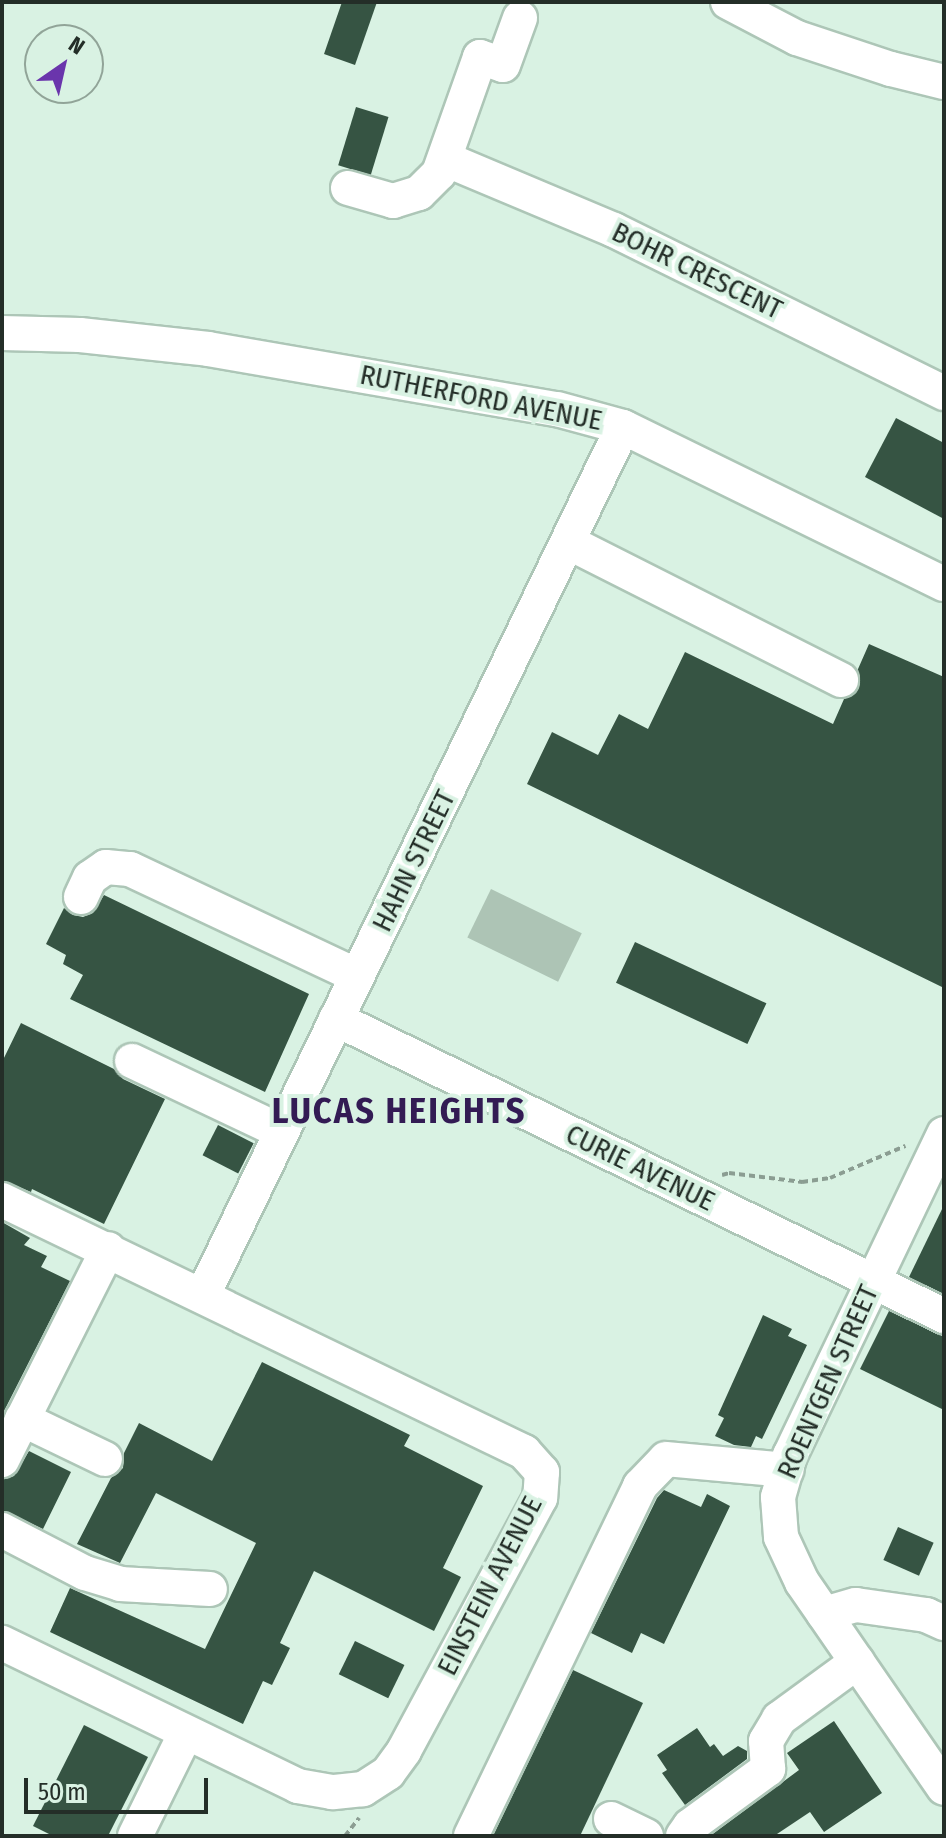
<!DOCTYPE html>
<html>
<head>
<meta charset="utf-8">
<style>
	body { margin:0 }
	#map { position:relative; width:946px; height:1838px; overflow:hidden; background:#d9f2e3; font-family:"Fira Sans Condensed",sans-serif }
	div>[style] { position:absolute }
	.green>* { inset:0; background:#adc4b5; transform-origin:0 0 }
	.building>* { inset:0; background:#365443; transform-origin:0 0 }
	.path>* { height:4px; margin-top:-2px; transform-origin:0; background:repeating-linear-gradient(90deg,#8b9d92 0 6px,transparent 0 10px) }
	.roads { filter:drop-shadow(2px 0 #adc6b7) drop-shadow(-2px 0 #adc6b7) drop-shadow(0 2px #adc6b7) drop-shadow(0 -2px #adc6b7) }
	.minor>* { height:34px; margin:-17px; padding:0 17px; transform-origin:17px; border-radius:17px; background:#fff }
	span { translate:-50% -50%; white-space:nowrap; text-align:center; line-height:1.15; -webkit-text-stroke:8px #d9f2e3; paint-order:stroke }
	.street-label { font-size:28px; color:#242e28 }
	.district-label { font-size:36px; color:#331b54; font-weight:700; letter-spacing:2px }
	.frame { position:absolute; inset:0; border:4px solid #242e28; pointer-events:none }
	.north { position:absolute; left:24px; top:24px; width:80px; height:80px; box-sizing:border-box; background:#d9f2e3; border:2px solid #91a498; border-radius:50%; rotate:34deg; font-size:22px; font-weight:700; line-height:32px; text-align:center; color:#242e28 }
	.north::after { content:''; display:block; margin:auto; width:28px; height:36px; background:#6a35ac; clip-path:polygon(50% 0,100% 100%,50% 72%,0 100%) }
	.scale { position:absolute; left:24px; top:1778px; width:184px; height:36px; box-sizing:border-box; border:4px solid #242e28; border-top:0; padding-left:10px; font-size:24px; line-height:28px; white-space:nowrap; color:#242e28; -webkit-text-stroke:6px #d9f2e3; paint-order:stroke }
</style>
</head>
<body>
<div id="map">
	<div class="green">
		<i style="left:491px;top:889px;width:101px;height:54px;rotate:26deg"></i>
	</div>
	<div class="building">
		<i style="clip-path:polygon(342px 2px,377px 2px,355px 65px,324px 54px)"></i>
		<i style="left:356px;top:107px;width:34px;height:61px;rotate:17deg"></i>
		<i style="clip-path:polygon(896px 418px,944px 443px,944px 519px,865px 477px)"></i>
		<i style="clip-path:polygon(869px 644px,944px 677px,944px 988px,527px 784px,552px 732px,598px 755px,619px 714px,648px 729px,685px 652px,833px 724px,844px 699px,859px 688px,858px 669px)"></i>
		<i style="clip-path:polygon(104px 895px,309px 994px,265px 1092px,70px 999px,83px 975px,63px 964px,66px 955px,46px 944px,64px 908px,73px 915px,83px 917px,93px 913px)"></i>
		<i style="left:635px;top:942px;width:145px;height:45px;rotate:25deg"></i>
		<i style="clip-path:polygon(21px 1023px,114px 1069px,123px 1079px,165px 1099px,104px 1224px,32px 1189px,31px 1192px,2px 1180px,2px 1062px)"></i>
		<i style="left:218px;top:1125px;width:40px;height:34px;rotate:27deg"></i>
		<i style="clip-path:polygon(944px 1205px,944px 1294px,909px 1277px)"></i>
		<i style="clip-path:polygon(2px 1222px,30px 1238px,24px 1245px,47px 1256px,41px 1267px,70px 1281px,2px 1415px)"></i>
		<i style="clip-path:polygon(889px 1311px,944px 1337px,944px 1410px,860px 1369px)"></i>
		<i style="clip-path:polygon(763px 1315px,792px 1329px,788px 1336px,807px 1345px,762px 1439px,756px 1436px,751px 1447px,734px 1445px,715px 1436px,724px 1418px,718px 1415px)"></i>
		<i style="clip-path:polygon(262px 1362px,410px 1435px,404px 1446px,483px 1486px,443px 1568px,461px 1577px,434px 1631px,314px 1571px,280px 1643px,290px 1648px,272px 1685px,263px 1681px,243px 1724px,50px 1632px,70px 1588px,205px 1649px,256px 1543px,156px 1493px,120px 1563px,77px 1544px,111px 1478px,123px 1468px,124px 1453px,139px 1423px,212px 1461px)"></i>
		<i style="clip-path:polygon(29px 1451px,71px 1472px,43px 1529px,2px 1510px,2px 1480px,14px 1476px)"></i>
		<i style="clip-path:polygon(664px 1490px,701px 1507px,707px 1494px,730px 1506px,664px 1644px,641px 1633px,632px 1653px,591px 1633px,657px 1498px)"></i>
		<i style="left:898px;top:1527px;width:39px;height:36px;rotate:24deg"></i>
		<i style="left:355px;top:1641px;width:55px;height:37px;rotate:26deg"></i>
		<i style="clip-path:polygon(573px 1670px,643px 1703px,580px 1836px,493px 1836px)"></i>
		<i style="clip-path:polygon(834px 1721px,882px 1793px,824px 1832px,810px 1812px,774px 1836px,710px 1836px,799px 1770px,787px 1753px)"></i>
		<i style="clip-path:polygon(84px 1725px,148px 1757px,108px 1836px,53px 1836px,33px 1826px)"></i>
		<i style="clip-path:polygon(697px 1728px,710px 1747px,714px 1744px,723px 1756px,738px 1746px,747px 1751px,747px 1759px,685px 1805px,662px 1773px,667px 1770px,657px 1755px)"></i>
	</div>
	<div class="path">
		<i style="left:722px;top:1175px;width:7px;rotate:-16deg"></i>
		<i style="left:729px;top:1173px;width:74px;rotate:7deg"></i>
		<i style="left:802px;top:1182px;width:28px;rotate:-8deg"></i>
		<i style="left:830px;top:1178px;width:82px;rotate:-23.1deg"></i>
		<i style="left:345px;top:1836px;width:23px;rotate:-52deg"></i>
	</div>
	<div class="roads">
		<div class="minor">
			<i style="left:728px;top:2px;width:78px;rotate:27.6deg"></i>
			<i style="left:797px;top:38px;width:99px;rotate:18.3deg"></i>
			<i style="left:891px;top:69px;width:55px;rotate:13.8deg"></i>
			<i style="left:445px;top:159px;width:183px;rotate:22.8deg"></i>
			<i style="left:614px;top:230px;width:368px;rotate:26.3deg"></i>
			<i style="left:348px;top:188px;width:47px;rotate:16.1deg"></i>
			<i style="left:393px;top:201px;width:27px;rotate:-17deg"></i>
			<i style="left:419px;top:193px;width:28px;rotate:-45deg"></i>
			<i style="left:439px;top:173px;width:123px;rotate:-70.5deg"></i>
			<i style="left:480px;top:57px;width:24px;rotate:19deg"></i>
			<i style="left:503px;top:65px;width:50px;rotate:-70.1deg"></i>
			<i style="left:2px;top:333px;width:78px;rotate:1.5deg"></i>
			<i style="left:80px;top:335px;width:129px;rotate:6.2deg"></i>
			<i style="left:208px;top:349px;width:354px;rotate:9.8deg"></i>
			<i style="left:557px;top:409px;width:68px;rotate:15.3deg"></i>
			<i style="left:623px;top:427px;width:357px;rotate:26.1deg"></i>
			<i style="left:568px;top:542px;width:306px;rotate:26.8deg"></i>
			<i style="left:81px;top:897px;width:21px;rotate:-65deg"></i>
			<i style="left:90px;top:878px;width:19px;rotate:-35deg"></i>
			<i style="left:106px;top:867px;width:24px;rotate:5deg"></i>
			<i style="left:130px;top:869px;width:251px;rotate:25.2deg"></i>
			<i style="left:336px;top:1019px;width:677px;rotate:26.03deg"></i>
			<i style="left:132px;top:1061px;width:164px;rotate:25.3deg"></i>
			<i style="left:944px;top:1134px;width:356px;rotate:115.6deg"></i>
			<i style="left:790px;top:1455px;width:44px;rotate:105.9deg"></i>
			<i style="left:778px;top:1497px;width:40px;rotate:85.7deg"></i>
			<i style="left:781px;top:1537px;width:50px;rotate:65deg"></i>
			<i style="left:802px;top:1582px;width:250px;rotate:55.4deg"></i>
			<i style="left:2px;top:1200px;width:580px;rotate:25.77deg"></i>
			<i style="left:524px;top:1452px;width:27px;rotate:48deg"></i>
			<i style="left:542px;top:1472px;width:26px;rotate:94deg"></i>
			<i style="left:540px;top:1498px;width:287px;rotate:118.3deg"></i>
			<i style="left:404px;top:1751px;width:27px;rotate:126deg"></i>
			<i style="left:388px;top:1773px;width:30px;rotate:147deg"></i>
			<i style="left:363px;top:1789px;width:31px;rotate:174deg"></i>
			<i style="left:332px;top:1792px;width:35px;rotate:-170deg"></i>
			<i style="left:298px;top:1786px;width:329px;rotate:-154.2deg"></i>
			<i style="left:203px;top:1295px;width:964px;rotate:-64.18deg"></i>
			<i style="left:22px;top:1419px;width:92px;rotate:25.7deg"></i>
			<i style="left:2px;top:1460px;width:236px;rotate:-63.3deg"></i>
			<i style="left:2px;top:1530px;width:93px;rotate:27.4deg"></i>
			<i style="left:85px;top:1573px;width:37px;rotate:17deg"></i>
			<i style="left:120px;top:1584px;width:90px;rotate:3.2deg"></i>
			<i style="left:824px;top:1614px;width:33px;rotate:-16deg"></i>
			<i style="left:856px;top:1605px;width:71px;rotate:8.1deg"></i>
			<i style="left:926px;top:1615px;width:20px;rotate:24deg"></i>
			<i style="left:611px;top:1819px;width:39px;rotate:26deg"></i>
			<i style="left:135px;top:1836px;width:115px;rotate:-63.7deg"></i>
			<i style="left:471px;top:1836px;width:389px;rotate:-64.2deg"></i>
			<i style="left:640px;top:1486px;width:37px;rotate:-46deg"></i>
			<i style="left:666px;top:1459px;width:121px;rotate:5.2deg"></i>
			<i style="left:683px;top:1836px;width:12px;rotate:-55deg"></i>
			<i style="left:690px;top:1826px;width:97px;rotate:-36.2deg"></i>
			<i style="left:768px;top:1769px;width:28px;rotate:-94deg"></i>
			<i style="left:766px;top:1741px;width:26px;rotate:-59deg"></i>
			<i style="left:779px;top:1719px;width:97px;rotate:-36.2deg"></i>
		</div>
	</div>
	<div class="street-label">
		<span style="left:697px;top:271px;rotate:26deg">BOHR CRESCENT</span>
		<span style="left:481px;top:398px;rotate:11deg">RUTHERFORD AVENUE</span>
		<span style="left:414px;top:861px;rotate:-64deg">HAHN STREET</span>
		<span style="left:640px;top:1168px;rotate:26deg">CURIE AVENUE</span>
		<span style="left:828px;top:1382px;rotate:-66deg">ROENTGEN STREET</span>
		<span style="left:490px;top:1586px;rotate:-63deg">EINSTEIN AVENUE</span>
	</div>
	<div class="district-label">
		<span style="left:399px;top:1112px">LUCAS HEIGHTS</span>
	</div>
	<div class="frame"></div>
	<div class="north">N</div>
	<div class="scale">50 m</div>
</div>
</body>
</html>
